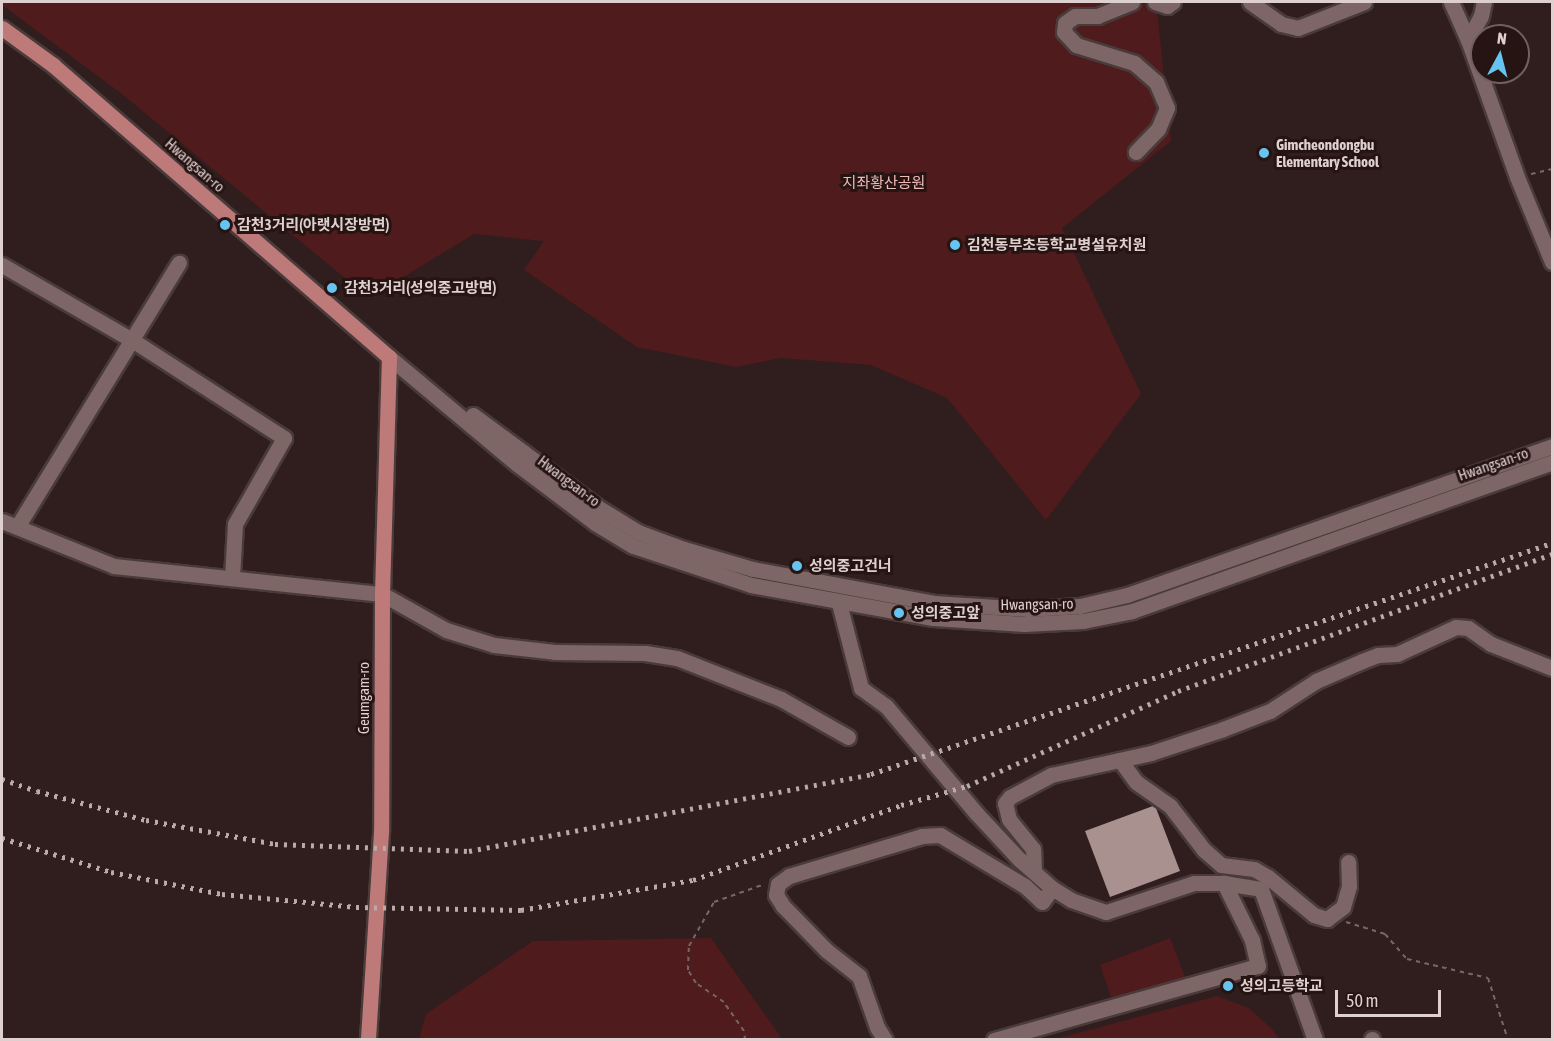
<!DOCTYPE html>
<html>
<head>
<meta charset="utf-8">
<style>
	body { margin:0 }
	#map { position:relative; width:1554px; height:1041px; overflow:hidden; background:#301d1d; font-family:"Asap Condensed","Noto Sans KR",sans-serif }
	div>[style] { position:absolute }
	.green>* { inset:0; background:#4f1b1d }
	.building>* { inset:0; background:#a99190 }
	.path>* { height:2px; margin-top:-1px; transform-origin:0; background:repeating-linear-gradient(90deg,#766 0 4.5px,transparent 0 9px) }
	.roads { filter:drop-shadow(2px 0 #4a3b3b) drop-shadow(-2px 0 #4a3b3b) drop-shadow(0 2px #4a3b3b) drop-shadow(0 -2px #4a3b3b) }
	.minor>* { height:15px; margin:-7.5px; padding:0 7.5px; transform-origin:7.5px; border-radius:7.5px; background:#7d6665 }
	.major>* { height:15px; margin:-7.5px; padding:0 7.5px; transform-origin:7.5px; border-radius:7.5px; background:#be7a79 }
	.rail>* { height:4.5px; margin-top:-2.25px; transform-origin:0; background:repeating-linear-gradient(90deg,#b9abaa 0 3px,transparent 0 9px) }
	.dots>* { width:16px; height:16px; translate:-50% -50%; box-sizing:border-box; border:3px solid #261413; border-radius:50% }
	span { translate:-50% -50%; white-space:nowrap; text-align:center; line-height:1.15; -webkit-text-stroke:6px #261413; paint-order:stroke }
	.poi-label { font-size:15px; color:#ddd0cf; font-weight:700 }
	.left { translate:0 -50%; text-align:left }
	.street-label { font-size:15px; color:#ddd0cf }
	.park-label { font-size:15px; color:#efbab8 }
	.frame { position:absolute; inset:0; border:3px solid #ddd0cf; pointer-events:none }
	.north { position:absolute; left:1470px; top:24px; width:60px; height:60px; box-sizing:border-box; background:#261413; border:2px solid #6f5f5e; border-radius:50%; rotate:7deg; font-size:16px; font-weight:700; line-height:24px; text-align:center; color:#ddd0cf }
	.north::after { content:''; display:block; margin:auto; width:21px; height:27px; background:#67c4f0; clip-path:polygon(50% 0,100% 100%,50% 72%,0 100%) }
	.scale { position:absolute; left:1335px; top:990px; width:106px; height:27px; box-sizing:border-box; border:3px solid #ddd0cf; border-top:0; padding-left:8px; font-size:18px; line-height:21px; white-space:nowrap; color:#ddd0cf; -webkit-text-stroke:4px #261413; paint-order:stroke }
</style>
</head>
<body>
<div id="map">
	<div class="green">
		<i style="clip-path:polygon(2px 2px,1156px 2px,1171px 141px,1062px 228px,1141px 394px,1046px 520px,947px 398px,871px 365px,781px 358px,736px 367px,637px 347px,524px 270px,544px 241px,474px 234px,369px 298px,122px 94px,2px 5px)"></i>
		<i style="clip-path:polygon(711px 938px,782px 1039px,419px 1039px,426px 1014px,533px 941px)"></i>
		<i style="clip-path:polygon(1170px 938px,1187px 982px,1113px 1003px,1100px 965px)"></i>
		<i style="clip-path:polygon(1217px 996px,1249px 1008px,1272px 1029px,1279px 1039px,1055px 1039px)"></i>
	</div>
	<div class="building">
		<i style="clip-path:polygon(1153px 806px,1156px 808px,1180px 871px,1110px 897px,1085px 831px)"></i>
	</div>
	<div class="path">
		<i style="left:1531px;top:174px;width:22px;rotate:-13deg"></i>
		<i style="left:1346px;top:922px;width:41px;rotate:17.1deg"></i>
		<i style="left:1385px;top:934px;width:33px;rotate:49deg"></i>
		<i style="left:1407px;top:959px;width:83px;rotate:13.2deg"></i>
		<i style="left:1488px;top:978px;width:65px;rotate:72.1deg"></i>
		<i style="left:745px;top:1040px;width:9px;rotate:-96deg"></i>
		<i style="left:744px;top:1031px;width:35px;rotate:-125deg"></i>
		<i style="left:724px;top:1002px;width:34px;rotate:-146deg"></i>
		<i style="left:696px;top:983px;width:15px;rotate:-122deg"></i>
		<i style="left:688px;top:970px;width:24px;rotate:-88deg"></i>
		<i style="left:689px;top:946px;width:51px;rotate:-60.4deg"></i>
		<i style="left:714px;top:902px;width:51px;rotate:-19.5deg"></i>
	</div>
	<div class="roads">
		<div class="minor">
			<i style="left:1132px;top:2px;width:37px;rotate:158deg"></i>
			<i style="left:1098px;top:16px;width:23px;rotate:180deg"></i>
			<i style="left:1075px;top:16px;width:12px;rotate:145deg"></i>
			<i style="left:1065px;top:23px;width:9px;rotate:96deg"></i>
			<i style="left:1064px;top:32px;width:18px;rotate:47deg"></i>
			<i style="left:1076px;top:45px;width:61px;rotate:17.2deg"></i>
			<i style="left:1134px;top:63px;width:29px;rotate:41deg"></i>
			<i style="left:1156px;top:82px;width:28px;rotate:67deg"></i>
			<i style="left:1167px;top:108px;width:23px;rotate:113deg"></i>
			<i style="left:1158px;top:129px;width:32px;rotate:134deg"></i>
			<i style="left:1155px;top:2px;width:13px;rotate:18deg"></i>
			<i style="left:1167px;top:6px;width:7px;rotate:-34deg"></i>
			<i style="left:1250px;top:2px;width:38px;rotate:35deg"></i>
			<i style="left:1281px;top:24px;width:17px;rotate:13deg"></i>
			<i style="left:1298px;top:28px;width:71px;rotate:-21.5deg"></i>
			<i style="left:1451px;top:2px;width:42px;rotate:65.9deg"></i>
			<i style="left:1468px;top:40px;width:145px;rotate:70.3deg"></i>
			<i style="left:1517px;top:177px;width:92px;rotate:67.6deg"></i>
			<i style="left:1468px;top:40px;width:27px;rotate:-62deg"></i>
			<i style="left:1481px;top:16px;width:14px;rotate:-78deg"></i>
			<i style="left:2px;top:265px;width:150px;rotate:30deg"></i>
			<i style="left:132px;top:340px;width:181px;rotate:32.8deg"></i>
			<i style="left:284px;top:438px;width:99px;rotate:119.7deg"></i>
			<i style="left:235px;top:524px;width:54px;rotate:93.2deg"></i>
			<i style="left:389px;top:357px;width:167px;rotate:39.9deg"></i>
			<i style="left:517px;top:464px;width:98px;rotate:37.1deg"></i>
			<i style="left:595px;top:523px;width:44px;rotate:31.2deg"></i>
			<i style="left:633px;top:546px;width:124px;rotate:18.3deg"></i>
			<i style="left:751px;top:585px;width:185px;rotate:10.3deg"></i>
			<i style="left:933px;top:618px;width:91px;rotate:3.8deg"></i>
			<i style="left:1024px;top:624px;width:59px;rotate:-2.9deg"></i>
			<i style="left:1083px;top:621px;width:50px;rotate:-11.5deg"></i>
			<i style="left:1132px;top:611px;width:446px;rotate:-19.5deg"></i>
			<i style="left:473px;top:415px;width:160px;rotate:36.4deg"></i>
			<i style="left:602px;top:510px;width:42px;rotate:31.4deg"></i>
			<i style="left:638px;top:532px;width:49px;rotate:20.3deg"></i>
			<i style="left:684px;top:549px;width:72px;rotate:16.2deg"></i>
			<i style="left:753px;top:569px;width:184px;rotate:10.6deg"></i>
			<i style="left:934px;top:603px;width:94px;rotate:3.7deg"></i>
			<i style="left:1028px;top:609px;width:52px;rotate:-3.3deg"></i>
			<i style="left:1080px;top:606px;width:48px;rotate:-13.2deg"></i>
			<i style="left:1127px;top:595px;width:450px;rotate:-19.3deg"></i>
			<i style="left:2px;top:521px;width:121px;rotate:21.9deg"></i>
			<i style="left:114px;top:566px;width:269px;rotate:6deg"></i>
			<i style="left:382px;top:594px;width:73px;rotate:29.4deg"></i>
			<i style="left:446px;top:630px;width:50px;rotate:17.4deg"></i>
			<i style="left:494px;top:645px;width:61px;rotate:6.5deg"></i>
			<i style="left:555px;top:652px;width:90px;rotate:0.6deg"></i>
			<i style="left:645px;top:653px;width:32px;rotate:9deg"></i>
			<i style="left:677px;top:658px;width:112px;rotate:21.5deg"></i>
			<i style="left:781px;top:699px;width:77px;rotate:29.6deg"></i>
			<i style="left:17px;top:527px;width:310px;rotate:-58.5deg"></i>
			<i style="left:839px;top:603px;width:88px;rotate:75.5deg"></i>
			<i style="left:861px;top:688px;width:31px;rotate:36deg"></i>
			<i style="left:886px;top:706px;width:141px;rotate:49.9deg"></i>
			<i style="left:977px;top:814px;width:62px;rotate:47deg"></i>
			<i style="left:1019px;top:859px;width:44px;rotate:41.3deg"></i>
			<i style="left:1052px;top:888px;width:22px;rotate:32deg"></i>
			<i style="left:1071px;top:900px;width:37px;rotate:19deg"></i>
			<i style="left:1106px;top:912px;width:93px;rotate:-18.2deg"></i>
			<i style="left:1194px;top:883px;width:30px"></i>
			<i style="left:1224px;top:883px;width:37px;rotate:9deg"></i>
			<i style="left:1261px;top:889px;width:160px;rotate:70.3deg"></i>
			<i style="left:1120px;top:760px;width:27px;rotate:54deg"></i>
			<i style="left:1136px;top:782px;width:42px;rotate:35.2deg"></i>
			<i style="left:1170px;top:806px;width:56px;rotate:52.3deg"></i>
			<i style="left:1204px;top:850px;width:23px;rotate:41deg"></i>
			<i style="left:1221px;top:865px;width:33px;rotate:7deg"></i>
			<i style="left:1254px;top:869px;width:16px;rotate:30deg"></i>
			<i style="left:1268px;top:877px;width:60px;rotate:39.6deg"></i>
			<i style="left:1314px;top:915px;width:14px;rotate:17deg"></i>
			<i style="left:1327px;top:919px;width:20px;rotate:-37deg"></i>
			<i style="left:1343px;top:907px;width:22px;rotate:-74deg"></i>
			<i style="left:1349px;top:886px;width:24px;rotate:-92deg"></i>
			<i style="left:1034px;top:872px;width:23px;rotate:-92deg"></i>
			<i style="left:1033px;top:849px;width:38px;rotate:-129deg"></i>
			<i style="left:1009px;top:819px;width:16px;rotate:-104deg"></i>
			<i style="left:1005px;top:803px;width:8px;rotate:-50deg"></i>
			<i style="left:1010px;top:797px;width:47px;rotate:-28.2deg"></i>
			<i style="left:1051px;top:775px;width:102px;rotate:-12.4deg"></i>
			<i style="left:1151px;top:753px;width:76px;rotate:-18.4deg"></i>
			<i style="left:1223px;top:729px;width:50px;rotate:-21deg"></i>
			<i style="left:1270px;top:711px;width:55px;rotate:-33.1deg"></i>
			<i style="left:1316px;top:681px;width:50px;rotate:-23.5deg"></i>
			<i style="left:1362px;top:661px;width:17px;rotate:-21deg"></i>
			<i style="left:1378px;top:655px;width:19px;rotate:-3deg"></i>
			<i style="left:1397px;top:654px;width:65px;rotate:-24.6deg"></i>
			<i style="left:1456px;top:627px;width:12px;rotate:5deg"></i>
			<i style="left:1468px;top:628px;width:28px;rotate:35deg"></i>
			<i style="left:1491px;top:644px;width:66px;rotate:21.5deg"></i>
			<i style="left:1372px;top:1039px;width:1px;rotate:90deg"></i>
			<i style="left:885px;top:1040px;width:15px;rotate:-122deg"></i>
			<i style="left:877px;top:1027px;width:54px;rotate:-109.4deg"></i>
			<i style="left:859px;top:976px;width:42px;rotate:-141.8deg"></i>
			<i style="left:826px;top:950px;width:62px;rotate:-134.3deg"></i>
			<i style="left:783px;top:906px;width:13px;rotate:-122deg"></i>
			<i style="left:776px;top:895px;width:11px;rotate:-80deg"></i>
			<i style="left:778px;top:884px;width:14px;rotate:-36deg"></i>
			<i style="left:789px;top:876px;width:139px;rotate:-16.7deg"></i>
			<i style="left:922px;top:836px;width:18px;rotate:-3deg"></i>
			<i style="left:940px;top:835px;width:99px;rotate:31deg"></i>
			<i style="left:1025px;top:886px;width:23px;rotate:43deg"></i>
			<i style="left:1042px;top:902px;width:17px;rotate:-54deg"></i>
			<i style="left:994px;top:1040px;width:274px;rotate:-15.7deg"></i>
			<i style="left:1258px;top:966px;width:27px;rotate:-103deg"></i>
			<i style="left:1252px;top:940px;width:64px;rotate:-116.2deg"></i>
		</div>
		<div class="major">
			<i style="left:2px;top:28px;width:63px;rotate:36deg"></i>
			<i style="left:53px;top:65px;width:445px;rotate:41deg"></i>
			<i style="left:389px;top:357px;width:237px;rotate:91.7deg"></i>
			<i style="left:382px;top:594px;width:238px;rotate:90.2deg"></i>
			<i style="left:381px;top:832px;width:208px;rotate:93.6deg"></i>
		</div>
	</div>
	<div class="rail">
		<i style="left:2px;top:779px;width:37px;rotate:19deg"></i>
		<i style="left:37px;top:791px;width:113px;rotate:14.9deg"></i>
		<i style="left:146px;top:820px;width:131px;rotate:10.5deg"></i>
		<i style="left:275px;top:844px;width:194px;rotate:2.1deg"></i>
		<i style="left:469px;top:851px;width:409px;rotate:-10.8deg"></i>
		<i style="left:871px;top:774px;width:719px;rotate:-18.74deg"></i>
		<i style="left:2px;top:838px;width:114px;rotate:17.3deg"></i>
		<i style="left:111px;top:872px;width:113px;rotate:11.2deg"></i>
		<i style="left:222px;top:894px;width:135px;rotate:5.5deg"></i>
		<i style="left:356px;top:907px;width:165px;rotate:1deg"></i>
		<i style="left:521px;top:910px;width:175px;rotate:-9.9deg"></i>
		<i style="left:693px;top:880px;width:221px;rotate:-19.8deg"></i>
		<i style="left:901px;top:805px;width:69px;rotate:-16.1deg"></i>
		<i style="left:967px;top:786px;width:231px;rotate:-24.2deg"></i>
		<i style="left:1178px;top:691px;width:398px;rotate:-20.1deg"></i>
	</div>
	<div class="dots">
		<i style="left:1264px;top:153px;background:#67c4f0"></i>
		<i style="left:225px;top:225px;background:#67c4f0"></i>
		<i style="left:955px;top:245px;background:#67c4f0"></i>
		<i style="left:332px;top:288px;background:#67c4f0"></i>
		<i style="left:797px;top:566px;background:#67c4f0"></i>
		<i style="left:899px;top:613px;background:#67c4f0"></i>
		<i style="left:1228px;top:986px;background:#67c4f0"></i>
	</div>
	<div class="poi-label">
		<span class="left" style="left:1276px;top:153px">Gimcheondongbu<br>Elementary School</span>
		<span class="left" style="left:237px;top:225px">감천3거리(아랫시장방면)</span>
		<span class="left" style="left:967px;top:245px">김천동부초등학교병설유치원</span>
		<span class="left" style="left:344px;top:288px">감천3거리(성의중고방면)</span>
		<span class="left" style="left:809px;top:566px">성의중고건너</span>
		<span class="left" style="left:911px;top:613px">성의중고앞</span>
		<span class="left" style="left:1240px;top:986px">성의고등학교</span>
	</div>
	<div class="street-label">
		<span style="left:195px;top:165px;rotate:41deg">Hwangsan-ro</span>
		<span style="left:1493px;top:464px;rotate:-19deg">Hwangsan-ro</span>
		<span style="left:569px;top:481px;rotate:37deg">Hwangsan-ro</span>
		<span style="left:1037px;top:604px;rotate:-1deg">Hwangsan-ro</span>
		<span style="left:364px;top:698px;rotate:-90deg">Geumgam-ro</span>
	</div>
	<div class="park-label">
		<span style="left:884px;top:183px">지좌황산공원</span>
	</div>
	<div class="frame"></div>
	<div class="north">N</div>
	<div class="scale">50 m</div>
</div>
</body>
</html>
